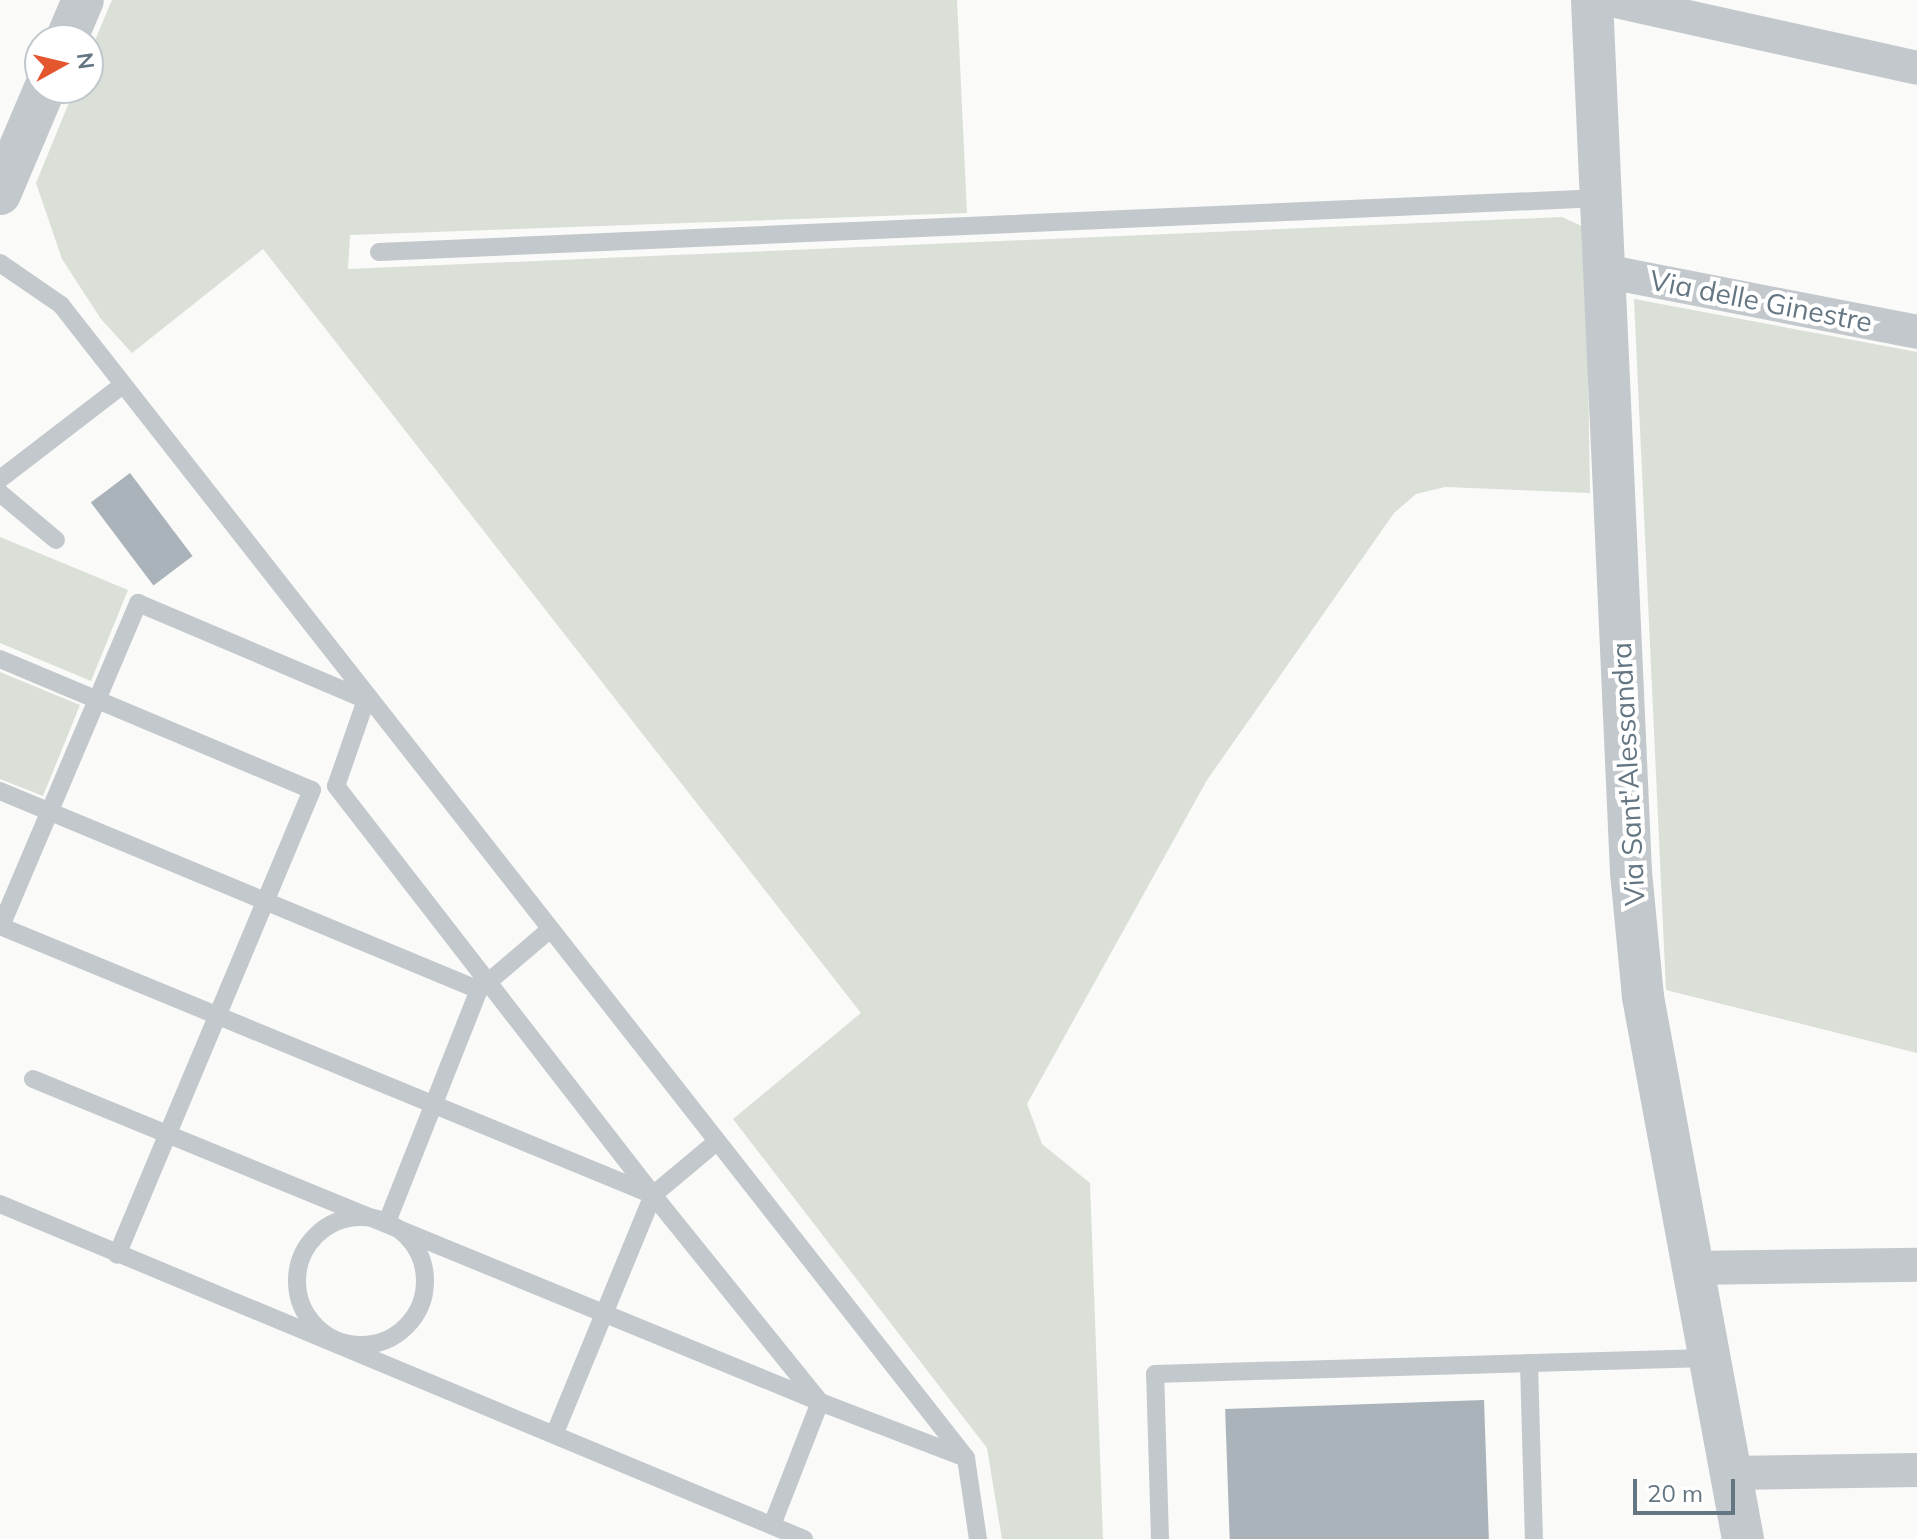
<!DOCTYPE html>
<html>
<head>
<meta charset="utf-8">
<style>
	body { margin:0 }
	#map { position:relative; width:1917px; height:1539px; overflow:hidden; background:#fafaf8; font-family:Mulish,sans-serif }
	div>[style] { position:absolute }
	.green>* { inset:0; background:#dadfd7 }
	.building>* { inset:0; background:#aab3b9; transform-origin:0 0 }
	.service>* { height:18px; margin:-9px; padding:0 9px; transform-origin:9px; border-radius:9px; background:#c3c8cc }
	.service>.ring { margin:-9px; padding:0; box-sizing:content-box; background:none; border:18px solid #c3c8cc; border-radius:50% }
	.minor>* { height:34px; margin:-17px; padding:0 17px; transform-origin:17px; border-radius:17px; background:#c3c8cc }
	.tertiary>* { height:42px; margin:-21px; padding:0 21px; transform-origin:21px; border-radius:21px; background:#c3c8cc }
	span { translate:-50% -50%; white-space:nowrap; text-align:center; line-height:1.15; -webkit-text-stroke:8px #fff; paint-order:stroke }
	.street-label { font-size:28px; color:#657683 }
	.north { position:absolute; left:24px; top:24px; width:80px; height:80px; box-sizing:border-box; background:#fff; border:2px solid #c1c8cd; border-radius:50%; rotate:82deg; font-size:22px; font-weight:700; line-height:32px; text-align:center; color:#657683 }
	.north::after { content:''; display:block; margin:auto; width:28px; height:36px; background:#e4572e; clip-path:polygon(50% 0,100% 100%,50% 72%,0 100%) }
	.scale { position:absolute; left:1633px; top:1479px; width:102px; height:36px; box-sizing:border-box; border:4px solid #657683; border-top:0; padding-left:10px; font-size:24px; line-height:28px; white-space:nowrap; color:#657683; -webkit-text-stroke:6px #fff; paint-order:stroke }
</style>
</head>
<body>
<div id="map">
	<div class="green">
		<i style="clip-path:polygon(112px 0,957px 0,967px 213px,350px 235px,348px 269px,1562px 217px,1586px 228px,1590px 493px,1445px 487px,1416px 494px,1394px 513px,1207px 780px,1027px 1104px,1042px 1144px,1090px 1183px,1103px 1539px,1002px 1539px,987px 1448px,733px 1119px,861px 1013px,263px 249px,132px 353px,101px 319px,62px 259px,36px 183px,75px 88px,88px 88px,88px 57px)"></i>
		<i style="clip-path:polygon(1634px 299px,1917px 352px,1917px 1053px,1666px 990px)"></i>
		<i style="clip-path:polygon(0 537px,128px 590px,91px 681px,0 643px)"></i>
		<i style="clip-path:polygon(0 672px,80px 705px,43px 796px,0 779px)"></i>
	</div>
	<div class="building">
		<i style="left:130px;top:473px;width:104px;height:49px;rotate:53deg"></i>
		<i style="left:1484px;top:1400px;width:139px;height:259px;rotate:88deg"></i>
	</div>
	<div class="service">
		<i style="left:379px;top:252px;width:1223px;rotate:-2.53deg"></i>
		<i style="left:0;top:263px;width:74px;rotate:34.5deg"></i>
		<i style="left:61px;top:305px;width:1466px;rotate:51.87deg"></i>
		<i style="left:966px;top:1458px;width:82px;rotate:81.6deg"></i>
		<i style="left:0;top:479px;width:151px;rotate:-37.5deg"></i>
		<i style="left:0;top:493px;width:73px;rotate:40deg"></i>
		<i style="left:0;top:659px;width:338px;rotate:22.8deg"></i>
		<i style="left:312px;top:790px;width:504px;rotate:112.75deg"></i>
		<i style="left:0;top:791px;width:519px;rotate:22.56deg"></i>
		<i style="left:0;top:926px;width:706px;rotate:22.39deg"></i>
		<i style="left:653px;top:1195px;width:257px;rotate:112.4deg"></i>
		<i style="left:1px;top:926px;width:351px;rotate:-67deg"></i>
		<i style="left:138px;top:603px;width:248px;rotate:23deg"></i>
		<i style="left:366px;top:700px;width:91px;rotate:109.2deg"></i>
		<i style="left:336px;top:786px;width:517px;rotate:52.22deg"></i>
		<i style="left:653px;top:1195px;width:266px;rotate:51.1deg"></i>
		<i style="left:820px;top:1402px;width:156px;rotate:21deg"></i>
		<i style="left:33px;top:1079px;width:851px;rotate:22.31deg"></i>
		<i style="left:820px;top:1402px;width:132px;rotate:111.3deg"></i>
		<i style="left:653px;top:1195px;width:80px;rotate:-39.9deg"></i>
		<i style="left:0;top:1204px;width:871px;rotate:22.62deg"></i>
		<i class="ring" style="left:297px;top:1217px;width:110px;height:110px"></i>
		<i style="left:387px;top:1222px;width:250px;rotate:-68.4deg"></i>
		<i style="left:479px;top:990px;width:91px;rotate:-40.5deg"></i>
		<i style="left:1529px;top:1363px;width:176px;rotate:88.4deg"></i>
		<i style="left:1160px;top:1539px;width:165px;rotate:-91.7deg"></i>
		<i style="left:1155px;top:1374px;width:552px;rotate:-1.66deg"></i>
	</div>
	<div class="minor">
		<i style="left:1611px;top:0;width:313px;rotate:12.5deg"></i>
		<i style="left:1604px;top:271px;width:319px;rotate:11deg"></i>
		<i style="left:1691px;top:1268px;width:226px;rotate:-0.8deg"></i>
		<i style="left:1730px;top:1473px;width:187px;rotate:-0.9deg"></i>
	</div>
	<div class="tertiary">
		<i style="left:1592px;top:0;width:873px;rotate:87.44deg"></i>
		<i style="left:1631px;top:872px;width:126px;rotate:84.5deg"></i>
		<i style="left:1643px;top:997px;width:551px;rotate:79.55deg"></i>
		<i style="left:66px;top:40px;width:43px;rotate:-67deg"></i>
		<i style="left:0;top:194px;width:115px;rotate:-67deg"></i>
	</div>
	<div class="street-label">
		<span style="left:1761px;top:301px;rotate:11deg">Via delle Ginestre</span>
		<span style="left:1628px;top:774px;rotate:-93deg">Via Sant'Alessandra</span>
	</div>
	<div class="north">N</div>
	<div class="scale">20 m</div>
</div>
</body>
</html>
